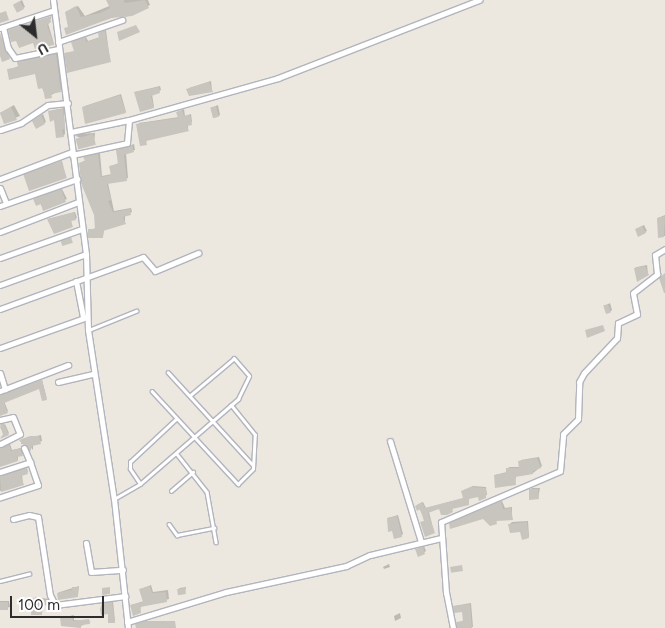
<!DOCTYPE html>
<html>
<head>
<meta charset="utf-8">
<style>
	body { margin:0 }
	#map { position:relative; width:665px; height:628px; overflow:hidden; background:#ece8df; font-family:Figtree,sans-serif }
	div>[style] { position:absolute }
	.shadow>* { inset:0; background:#0003 }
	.building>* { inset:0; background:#c8c4be; transform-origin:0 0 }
	.roads { filter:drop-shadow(1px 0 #b2b4be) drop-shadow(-1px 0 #b2b4be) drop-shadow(0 1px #b2b4be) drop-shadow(0 -1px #b2b4be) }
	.service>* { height:2.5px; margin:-1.25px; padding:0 1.25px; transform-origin:1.25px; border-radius:1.25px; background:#fff }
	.minor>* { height:5px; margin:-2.5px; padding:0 2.5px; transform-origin:2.5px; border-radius:2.5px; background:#fff }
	span { translate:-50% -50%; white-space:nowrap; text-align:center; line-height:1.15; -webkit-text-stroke:4.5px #fff; paint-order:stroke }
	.north { position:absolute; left:10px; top:10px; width:50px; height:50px; -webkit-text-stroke:4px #fff; paint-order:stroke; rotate:151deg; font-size:14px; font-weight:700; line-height:20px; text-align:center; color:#2c2c2c }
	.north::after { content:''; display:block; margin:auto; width:18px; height:22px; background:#2c2c2c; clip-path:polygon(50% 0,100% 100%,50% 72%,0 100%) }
	.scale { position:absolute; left:10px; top:596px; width:94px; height:22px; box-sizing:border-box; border:2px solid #2c2c2c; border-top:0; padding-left:6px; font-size:15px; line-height:18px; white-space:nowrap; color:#2c2c2c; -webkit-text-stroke:4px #fff; paint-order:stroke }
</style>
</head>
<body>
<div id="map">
	<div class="shadow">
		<i style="clip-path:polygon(22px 0,25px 7px,23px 8px,15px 4px)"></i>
		<i style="clip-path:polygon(124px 0,148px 0,150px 5px,126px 17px,123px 14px,67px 33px,73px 8px,78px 6px,85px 16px)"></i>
		<i style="clip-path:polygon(52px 16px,48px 23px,54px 44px,36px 48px,34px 42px,17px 39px,10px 30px)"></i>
		<i style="clip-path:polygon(106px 30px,110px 61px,66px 54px,75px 51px,74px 41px,86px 37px,88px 41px,100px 37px,99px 33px)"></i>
		<i style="clip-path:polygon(57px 53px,62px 89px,46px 98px,36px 72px,8px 70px,19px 66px,21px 60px)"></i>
		<i style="clip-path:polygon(211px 81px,212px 91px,190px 94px,189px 88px)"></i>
		<i style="clip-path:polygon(160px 86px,161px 90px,152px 94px,154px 107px,135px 92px)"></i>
		<i style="clip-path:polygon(121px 94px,126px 112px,83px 108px,85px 106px)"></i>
		<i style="clip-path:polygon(14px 105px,20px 116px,5px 122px,0 113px)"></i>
		<i style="clip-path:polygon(218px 105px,220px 115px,219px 116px,211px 108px)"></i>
		<i style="clip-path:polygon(64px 108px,65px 134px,63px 136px,49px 111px)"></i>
		<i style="clip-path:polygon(184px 109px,185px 116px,191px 114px,192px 122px,188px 124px,188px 130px,147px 139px,146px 143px,139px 123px,179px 117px,178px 112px)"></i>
		<i style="clip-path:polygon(43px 114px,46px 122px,44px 123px,36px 119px)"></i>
		<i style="clip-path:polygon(95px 133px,94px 144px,76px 136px,78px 134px)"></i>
		<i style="clip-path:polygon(134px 144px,135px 150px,126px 153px,128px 178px,108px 183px,114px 211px,131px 208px,132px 212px,125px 215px,125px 223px,104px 230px,103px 237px,89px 230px,96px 228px,95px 215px,80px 163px,86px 160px,86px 156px,100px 153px,102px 176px,112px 174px,111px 166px,119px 163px,117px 150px)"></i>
		<i style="clip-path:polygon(62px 161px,66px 177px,26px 176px)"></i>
		<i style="clip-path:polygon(62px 189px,67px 199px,44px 209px,36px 198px)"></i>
		<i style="clip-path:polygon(75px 212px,77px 218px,71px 220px,72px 226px,49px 219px)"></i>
		<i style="clip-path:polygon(665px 215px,665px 236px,660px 236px,658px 218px)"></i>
		<i style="clip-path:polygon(644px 225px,647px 231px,645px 232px,638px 228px)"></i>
		<i style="clip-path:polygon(647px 265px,648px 274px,635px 268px,637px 267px)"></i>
		<i style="clip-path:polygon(610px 303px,612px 310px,610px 312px,605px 306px)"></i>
		<i style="clip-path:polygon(42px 380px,47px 399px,40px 387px,4px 401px,8px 411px,0 415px,0 396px)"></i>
		<i style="clip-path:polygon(5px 424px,9px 433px,0 438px,4px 434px,0 427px)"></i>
		<i style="clip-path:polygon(41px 435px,42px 441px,33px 444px,33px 450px,27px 443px,21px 444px,22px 439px)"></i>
		<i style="clip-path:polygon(10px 444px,12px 450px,21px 448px,23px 454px,18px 456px,18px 460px,0 466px,0 447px)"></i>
		<i style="clip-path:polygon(539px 457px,542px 466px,533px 473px,516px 476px,515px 484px,495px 475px,507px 472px,509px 467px,520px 467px,521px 460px)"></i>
		<i style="clip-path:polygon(27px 468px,28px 472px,22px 475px,23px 484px,0 491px,0 474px)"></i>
		<i style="clip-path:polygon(473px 486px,486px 487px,487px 495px,469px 498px,469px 504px,453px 507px,452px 511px,440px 507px,429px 512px,434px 532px,422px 522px,426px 520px,417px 505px,423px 502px,426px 508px,464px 498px,464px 490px)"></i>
		<i style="clip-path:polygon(532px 488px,540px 488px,538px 498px,530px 490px)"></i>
		<i style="clip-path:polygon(502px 501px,505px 508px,512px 507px,512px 519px,497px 520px,496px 523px,483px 518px,452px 522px)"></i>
		<i style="clip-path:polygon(398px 515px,403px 534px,401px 536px,388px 518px)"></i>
		<i style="clip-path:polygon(528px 521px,529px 537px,510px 524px,512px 522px)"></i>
		<i style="clip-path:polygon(424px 546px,426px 551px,419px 555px,417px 549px)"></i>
		<i style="clip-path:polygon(389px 564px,390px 567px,384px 569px,383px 567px)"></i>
		<i style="clip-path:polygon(151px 585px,153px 592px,168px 590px,169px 599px,141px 606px,140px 612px,131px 605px,144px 601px,141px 589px)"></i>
		<i style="clip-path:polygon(79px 586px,78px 595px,58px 593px,60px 592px)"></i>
		<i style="clip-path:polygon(186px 587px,185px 593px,178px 589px,180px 588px)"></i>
		<i style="clip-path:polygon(35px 597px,49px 599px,51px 603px,43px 604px,42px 614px,33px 614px)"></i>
		<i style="clip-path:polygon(0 601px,9px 601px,10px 607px,0 609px)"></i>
		<i style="clip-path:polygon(113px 601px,115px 621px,114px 622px,103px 604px)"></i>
		<i style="clip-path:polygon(471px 603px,473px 627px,458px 628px,458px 623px,464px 620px,463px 611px,454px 606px)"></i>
		<i style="clip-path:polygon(400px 613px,401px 618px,395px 621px,394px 616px)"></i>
		<i style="clip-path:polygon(74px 615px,74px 620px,91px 621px,77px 628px,77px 624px,61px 618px)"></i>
	</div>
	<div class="building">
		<i style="clip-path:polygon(106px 0,123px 0,125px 3px,145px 0,149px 8px,132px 16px,111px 18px,66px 35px,64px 28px,68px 27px,65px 12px,76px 6px,81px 17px,100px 13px,110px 8px)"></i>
		<i style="left:20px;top:1px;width:9px;height:8px;rotate:63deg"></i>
		<i style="clip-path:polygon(6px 11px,9px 20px,0 23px,0 13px)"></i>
		<i style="clip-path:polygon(50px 17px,51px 22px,47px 25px,54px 45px,35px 49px,33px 43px,19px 48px,16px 41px,11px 42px,8px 30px)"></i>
		<i style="clip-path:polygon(136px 25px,140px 32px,119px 41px,117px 32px)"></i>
		<i style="clip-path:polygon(105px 31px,111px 62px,67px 73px,64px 53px,74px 51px,71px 42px,85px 37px,86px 42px,99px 38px,98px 33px)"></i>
		<i style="clip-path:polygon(0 33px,10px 59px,2px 62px,0 56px)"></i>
		<i style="clip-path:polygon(56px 54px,61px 92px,51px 94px,52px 98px,45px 99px,43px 88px,38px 89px,35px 74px,9px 80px,7px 69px,18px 67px,17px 62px)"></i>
		<i style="clip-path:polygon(209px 82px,213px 92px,189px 96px,186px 89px)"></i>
		<i style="clip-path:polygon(159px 87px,160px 93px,151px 96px,154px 108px,140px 112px,134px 92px)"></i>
		<i style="clip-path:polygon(120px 95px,126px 113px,85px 124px,82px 107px)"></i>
		<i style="left:216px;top:106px;width:11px;height:6px;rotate:75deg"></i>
		<i style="clip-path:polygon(11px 107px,17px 120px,4px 124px,0 113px)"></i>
		<i style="clip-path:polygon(63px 109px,65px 129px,62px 130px,64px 137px,56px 138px,54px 120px,50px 122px,48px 111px)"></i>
		<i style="clip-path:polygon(182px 110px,184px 116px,190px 115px,192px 125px,187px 126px,189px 131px,146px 141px,147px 145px,140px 146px,136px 124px,178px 118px,176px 112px)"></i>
		<i style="clip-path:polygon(41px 115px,45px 124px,36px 129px,32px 121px)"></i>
		<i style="left:93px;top:134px;width:11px;height:18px;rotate:75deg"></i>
		<i style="clip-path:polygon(132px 145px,134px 152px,124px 155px,127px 181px,107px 184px,111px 200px,108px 201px,113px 212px,130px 209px,131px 215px,123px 217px,126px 224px,103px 231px,103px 238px,88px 238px,88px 229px,95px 229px,94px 215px,81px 183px,79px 163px,85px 161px,83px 157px,98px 154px,101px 177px,111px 175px,109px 166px,118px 164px,116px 150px)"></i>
		<i style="left:61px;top:161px;width:18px;height:40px;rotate:71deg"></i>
		<i style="clip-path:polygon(61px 189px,66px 202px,43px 211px,41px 204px,36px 206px,33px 199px)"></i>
		<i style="clip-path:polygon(74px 212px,76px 220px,71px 221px,73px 227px,54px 234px,47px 219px)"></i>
		<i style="clip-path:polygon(665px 216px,664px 237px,658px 238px,657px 218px)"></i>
		<i style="clip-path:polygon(642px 226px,646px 233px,638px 237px,635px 229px)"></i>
		<i style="left:71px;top:237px;width:6px;height:11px;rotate:72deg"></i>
		<i style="clip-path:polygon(645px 266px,649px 275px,637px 282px,634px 268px)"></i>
		<i style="clip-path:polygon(665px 273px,665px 293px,664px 293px,659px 278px)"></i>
		<i style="left:608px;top:304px;width:9px;height:5px;rotate:72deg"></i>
		<i style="clip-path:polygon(603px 325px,605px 331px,587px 338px,585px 330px)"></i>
		<i style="clip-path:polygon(42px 380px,47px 400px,42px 401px,39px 389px,4px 403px,8px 413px,0 416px,0 395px)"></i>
		<i style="clip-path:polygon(0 424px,4px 424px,9px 435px,0 439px,3px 435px)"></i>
		<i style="clip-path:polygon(30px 436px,39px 436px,41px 444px,32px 446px,30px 452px,19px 440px)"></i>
		<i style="clip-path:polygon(9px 444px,11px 451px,20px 448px,23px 456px,17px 457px,18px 461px,0 467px,0 448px)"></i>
		<i style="clip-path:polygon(537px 458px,541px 468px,533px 471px,533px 474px,515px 477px,516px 485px,495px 488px,494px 475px,506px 473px,506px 468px,519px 468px,518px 461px)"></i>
		<i style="clip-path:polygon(26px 468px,28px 474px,21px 476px,24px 485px,1px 492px,0 476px)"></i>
		<i style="clip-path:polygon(471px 487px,486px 488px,486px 498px,479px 501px,478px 497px,469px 499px,469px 505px,452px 509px,453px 512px,447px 515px,441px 515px,439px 509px,428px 513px,435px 533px,425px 537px,420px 522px,424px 521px,420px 509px,417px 511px,415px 506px,422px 502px,425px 508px,463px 498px,461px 491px)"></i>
		<i style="clip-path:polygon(529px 489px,538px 489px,539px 499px,529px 500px)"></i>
		<i style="clip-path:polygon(501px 501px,503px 509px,511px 508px,513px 520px,496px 521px,497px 524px,490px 526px,483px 519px,450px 529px,449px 523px)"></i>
		<i style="clip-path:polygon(397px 516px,402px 537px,394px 539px,392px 531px,388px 532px,387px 518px)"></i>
		<i style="clip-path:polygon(527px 522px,529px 538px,522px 540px,520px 532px,510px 533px,508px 524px)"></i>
		<i style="clip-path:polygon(423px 547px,425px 554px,418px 557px,415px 549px)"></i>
		<i style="left:462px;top:565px;width:6px;height:12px;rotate:81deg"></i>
		<i style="clip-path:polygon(150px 586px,152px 593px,166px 592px,167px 602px,140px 607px,141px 613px,133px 616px,130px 605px,143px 602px,139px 589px)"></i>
		<i style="clip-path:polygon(72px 587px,78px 587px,78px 597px,58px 600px,57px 593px,72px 590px)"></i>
		<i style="clip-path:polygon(110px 587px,110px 594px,102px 595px,102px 588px)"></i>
		<i style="left:185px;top:588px;width:6px;height:8px;rotate:81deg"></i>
		<i style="clip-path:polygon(32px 598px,48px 600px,50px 605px,42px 606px,42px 615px,31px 615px)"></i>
		<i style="left:0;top:602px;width:8px;height:8px"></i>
		<i style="clip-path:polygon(112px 602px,115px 623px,108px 623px,108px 614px,101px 615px,100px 609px,102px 603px)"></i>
		<i style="clip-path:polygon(470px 604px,472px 628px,457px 628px,456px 622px,463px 621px,462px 612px,454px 613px,453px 606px)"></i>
		<i style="clip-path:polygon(72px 616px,73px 621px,89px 619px,90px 624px,81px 625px,81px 628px,61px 626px,60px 617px)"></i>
		<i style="clip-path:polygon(145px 621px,175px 621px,176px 628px,136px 628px,135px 624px)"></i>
	</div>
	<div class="roads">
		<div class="service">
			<i style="left:89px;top:330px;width:51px;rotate:-22deg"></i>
			<i style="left:168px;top:372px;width:126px;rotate:47.6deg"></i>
			<i style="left:152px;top:391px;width:127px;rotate:47.2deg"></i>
			<i style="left:238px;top:484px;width:21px;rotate:-45deg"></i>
			<i style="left:253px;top:469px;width:34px;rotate:-87deg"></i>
			<i style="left:255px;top:435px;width:38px;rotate:-129deg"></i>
			<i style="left:177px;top:454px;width:48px;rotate:51.7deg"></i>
			<i style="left:207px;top:492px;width:51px;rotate:79.8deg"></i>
			<i style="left:140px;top:484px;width:18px;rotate:-124deg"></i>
			<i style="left:130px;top:469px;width:7px;rotate:-90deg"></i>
			<i style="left:130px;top:462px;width:63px;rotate:-43.1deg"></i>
			<i style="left:171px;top:491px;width:29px;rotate:-41deg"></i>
			<i style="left:114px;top:499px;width:30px;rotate:-30deg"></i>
			<i style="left:140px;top:484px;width:130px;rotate:-40.9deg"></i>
			<i style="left:238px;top:399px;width:25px;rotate:-64deg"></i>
			<i style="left:249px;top:376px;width:23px;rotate:-131deg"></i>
			<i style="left:234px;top:359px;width:57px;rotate:139.9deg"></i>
			<i style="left:169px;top:524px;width:14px;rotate:54deg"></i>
			<i style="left:177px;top:535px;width:38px;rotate:-11deg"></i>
			<i style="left:0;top:581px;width:30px;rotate:-14deg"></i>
		</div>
		<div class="minor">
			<i style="left:53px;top:0;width:256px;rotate:82.6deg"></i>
			<i style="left:86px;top:254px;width:76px;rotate:88.5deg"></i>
			<i style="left:88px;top:330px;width:171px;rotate:81.3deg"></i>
			<i style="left:114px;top:499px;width:130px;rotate:83.8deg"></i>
			<i style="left:3px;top:27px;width:22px;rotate:77deg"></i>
			<i style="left:8px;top:48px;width:12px;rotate:55deg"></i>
			<i style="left:15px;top:58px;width:44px;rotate:-11.8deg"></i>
			<i style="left:0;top:28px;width:57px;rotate:-18.4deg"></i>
			<i style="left:58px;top:42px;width:68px;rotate:-19deg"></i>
			<i style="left:0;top:130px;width:22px;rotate:-18deg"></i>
			<i style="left:21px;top:123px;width:32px;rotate:-34deg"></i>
			<i style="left:48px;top:105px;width:20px;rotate:-6deg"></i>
			<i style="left:71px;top:132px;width:59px;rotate:-11.7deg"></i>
			<i style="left:72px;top:155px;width:56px;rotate:-12.3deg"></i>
			<i style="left:127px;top:143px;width:23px;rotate:-85deg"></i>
			<i style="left:129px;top:120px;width:155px;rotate:-15.7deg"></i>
			<i style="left:278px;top:78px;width:216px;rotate:-21.2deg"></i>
			<i style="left:0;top:179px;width:77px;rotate:-20.6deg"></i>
			<i style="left:0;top:188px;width:16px;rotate:68deg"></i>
			<i style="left:0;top:206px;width:82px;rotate:-19.3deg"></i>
			<i style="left:0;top:232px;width:84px;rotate:-21deg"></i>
			<i style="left:0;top:258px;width:87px;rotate:-19.5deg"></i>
			<i style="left:76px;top:281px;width:36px;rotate:79deg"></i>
			<i style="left:0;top:285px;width:91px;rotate:-19.8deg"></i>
			<i style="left:0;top:309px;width:152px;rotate:-20deg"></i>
			<i style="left:143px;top:257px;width:18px;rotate:49deg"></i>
			<i style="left:155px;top:271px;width:47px;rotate:-22.7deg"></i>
			<i style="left:0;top:348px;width:92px;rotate:-19.6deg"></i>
			<i style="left:0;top:373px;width:17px;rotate:73deg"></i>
			<i style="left:58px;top:382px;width:37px;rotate:-13deg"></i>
			<i style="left:0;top:391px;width:73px;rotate:-20.9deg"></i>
			<i style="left:0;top:420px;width:13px;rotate:-13deg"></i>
			<i style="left:13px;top:417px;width:18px;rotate:68deg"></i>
			<i style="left:20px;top:434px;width:22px;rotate:153deg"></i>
			<i style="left:390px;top:441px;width:106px;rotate:72.9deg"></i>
			<i style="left:24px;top:448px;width:15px;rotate:67deg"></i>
			<i style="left:0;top:472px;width:32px;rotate:-18deg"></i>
			<i style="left:30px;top:462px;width:24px;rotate:71deg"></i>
			<i style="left:38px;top:485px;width:40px;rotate:162deg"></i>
			<i style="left:13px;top:519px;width:16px;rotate:-14deg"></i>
			<i style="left:29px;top:515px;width:9px;rotate:13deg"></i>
			<i style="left:38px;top:517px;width:79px;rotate:81.3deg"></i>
			<i style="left:50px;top:595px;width:11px;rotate:63deg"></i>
			<i style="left:55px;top:605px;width:71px;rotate:-7.3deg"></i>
			<i style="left:86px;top:543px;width:29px;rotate:80deg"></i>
			<i style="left:91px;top:572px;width:32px;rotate:-4deg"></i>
			<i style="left:127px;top:622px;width:103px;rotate:-16.9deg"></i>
			<i style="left:226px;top:592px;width:123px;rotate:-12.2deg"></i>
			<i style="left:346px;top:566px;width:26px;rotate:-25deg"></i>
			<i style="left:370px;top:555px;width:73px;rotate:-13.5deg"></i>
			<i style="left:453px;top:628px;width:36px;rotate:-101deg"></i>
			<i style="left:446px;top:593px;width:71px;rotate:-94deg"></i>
			<i style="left:441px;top:522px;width:129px;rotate:-23.2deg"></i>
			<i style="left:560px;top:471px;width:37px;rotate:-85deg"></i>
			<i style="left:563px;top:434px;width:21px;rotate:-45deg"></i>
			<i style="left:578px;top:419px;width:37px;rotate:-88deg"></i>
			<i style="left:579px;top:382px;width:10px;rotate:-61deg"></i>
			<i style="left:584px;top:373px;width:48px;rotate:-46.7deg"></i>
			<i style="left:617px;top:338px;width:15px;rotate:-86deg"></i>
			<i style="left:618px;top:323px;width:21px;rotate:-25deg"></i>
			<i style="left:637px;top:314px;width:21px;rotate:-101deg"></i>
			<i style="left:633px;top:293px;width:31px;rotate:-38deg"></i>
			<i style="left:657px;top:274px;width:19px;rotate:-96deg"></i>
			<i style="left:655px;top:255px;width:12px;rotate:-31deg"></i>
		</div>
	</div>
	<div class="north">U</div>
	<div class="scale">100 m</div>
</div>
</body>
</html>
